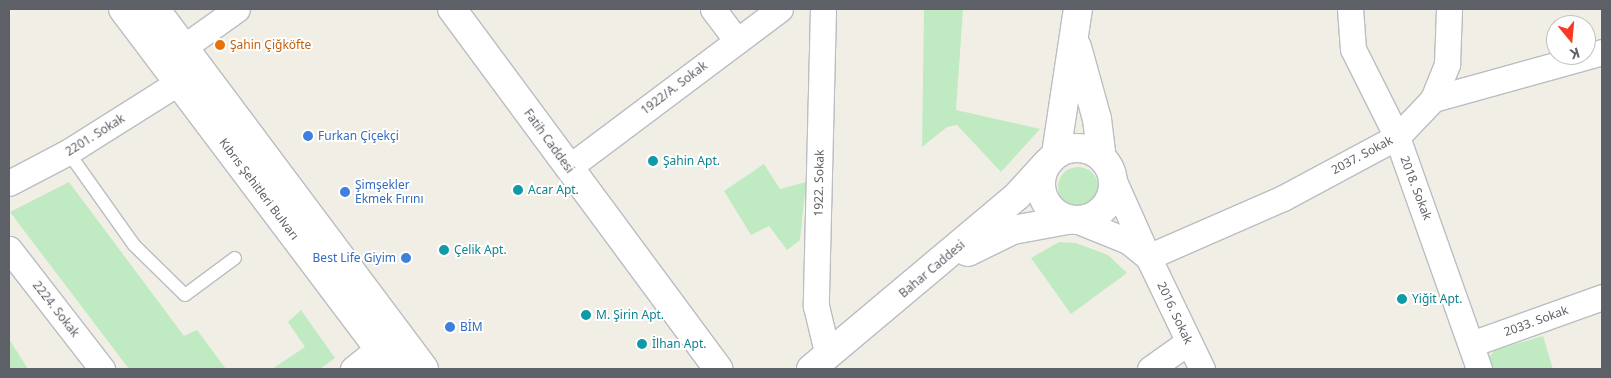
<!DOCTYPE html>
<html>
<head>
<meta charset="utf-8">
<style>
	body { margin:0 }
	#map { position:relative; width:1611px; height:378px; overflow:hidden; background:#f1efe5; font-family:"Noto Sans",sans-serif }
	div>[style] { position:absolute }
	.green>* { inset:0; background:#c0eac1 }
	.round { border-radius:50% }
	.roads { filter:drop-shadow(1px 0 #babdc2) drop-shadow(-1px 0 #babdc2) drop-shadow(0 1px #babdc2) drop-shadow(0 -1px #babdc2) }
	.lane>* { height:12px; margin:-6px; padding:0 6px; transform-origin:6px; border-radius:6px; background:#fff }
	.street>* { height:25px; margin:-12.5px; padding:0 12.5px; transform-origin:12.5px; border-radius:12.5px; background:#fff }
	.secondary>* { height:28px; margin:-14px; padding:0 14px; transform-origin:14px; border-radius:14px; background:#fff }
	.secondary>.ring { margin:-14px; padding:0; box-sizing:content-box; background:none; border:28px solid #fff; border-radius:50% }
	.dots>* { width:14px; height:14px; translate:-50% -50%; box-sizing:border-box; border:2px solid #fff; border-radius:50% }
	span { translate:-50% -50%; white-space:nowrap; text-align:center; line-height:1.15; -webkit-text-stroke:4px #fff; paint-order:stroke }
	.food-label { font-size:12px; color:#c56008 }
	.left { translate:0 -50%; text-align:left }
	.street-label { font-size:12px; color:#5d6167 }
	.shop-label { font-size:12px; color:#366cbe }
	.right { translate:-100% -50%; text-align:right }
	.culture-label { font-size:12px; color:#0d838f }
	.frame { position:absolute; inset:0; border:10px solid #5d6167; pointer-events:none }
	.north { position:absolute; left:1546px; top:15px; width:50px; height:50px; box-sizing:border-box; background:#fff; border:1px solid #bec0c2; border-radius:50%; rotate:163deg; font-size:14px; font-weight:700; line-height:20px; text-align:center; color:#5d6167 }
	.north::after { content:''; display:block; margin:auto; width:18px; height:22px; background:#fa3823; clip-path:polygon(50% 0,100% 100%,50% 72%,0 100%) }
</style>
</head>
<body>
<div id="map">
	<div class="green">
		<i style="clip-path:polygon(924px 9px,963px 9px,956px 110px,1040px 129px,1001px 172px,957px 125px,947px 127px,922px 147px)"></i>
		<i style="clip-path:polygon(764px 164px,780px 189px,806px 182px,800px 240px,787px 250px,769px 226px,751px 235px,724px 191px)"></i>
		<i class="round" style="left:1058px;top:167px;width:40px;height:40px"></i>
		<i style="clip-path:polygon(69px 182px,184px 336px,197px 330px,226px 369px,129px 369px,10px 212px)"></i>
		<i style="clip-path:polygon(1059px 242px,1076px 243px,1108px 255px,1127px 273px,1071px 314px,1031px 258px)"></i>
		<i style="clip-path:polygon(301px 310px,335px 358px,320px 369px,272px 369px,305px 347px,288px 322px)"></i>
		<i style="clip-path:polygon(1543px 336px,1553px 369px,1492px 369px,1488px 358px,1495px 350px)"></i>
		<i style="clip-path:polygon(9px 339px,28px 369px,9px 369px)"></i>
	</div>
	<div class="roads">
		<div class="lane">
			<i style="left:68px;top:152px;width:114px;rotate:54.6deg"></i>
			<i style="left:134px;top:245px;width:71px;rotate:44.4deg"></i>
			<i style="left:185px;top:295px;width:62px;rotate:-36.5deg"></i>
		</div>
		<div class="street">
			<i style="left:713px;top:9px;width:40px;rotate:53deg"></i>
			<i style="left:823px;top:9px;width:297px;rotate:91.4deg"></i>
			<i style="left:816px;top:306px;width:51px;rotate:76.5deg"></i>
			<i style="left:1350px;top:9px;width:40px;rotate:85.7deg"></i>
			<i style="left:1353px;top:49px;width:98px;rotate:63.4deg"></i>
			<i style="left:1397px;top:137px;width:246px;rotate:70.5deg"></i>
			<i style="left:184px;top:47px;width:65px;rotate:-35.6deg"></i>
			<i style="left:1433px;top:99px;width:38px;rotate:-68deg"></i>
			<i style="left:1447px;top:64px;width:55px;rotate:-87.9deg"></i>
			<i style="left:568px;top:168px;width:265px;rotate:-36.9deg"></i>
			<i style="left:9px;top:183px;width:67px;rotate:-27.7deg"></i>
			<i style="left:68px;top:152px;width:131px;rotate:-32.2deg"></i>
			<i style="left:1078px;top:221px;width:54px;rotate:21.8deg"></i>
			<i style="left:1128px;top:241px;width:26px;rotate:39deg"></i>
			<i style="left:1148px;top:257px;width:85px;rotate:-114.2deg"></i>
			<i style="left:9px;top:249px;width:152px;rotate:52.2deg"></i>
			<i style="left:1471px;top:344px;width:139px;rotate:-19.7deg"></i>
			<i style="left:353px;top:369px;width:33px;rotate:-39deg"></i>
			<i style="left:1150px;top:369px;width:47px;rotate:-35.4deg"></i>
			<i style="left:1202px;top:369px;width:124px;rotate:-115.7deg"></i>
			<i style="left:1148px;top:257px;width:147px;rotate:-23.6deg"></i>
			<i style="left:1283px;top:198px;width:129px;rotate:-28.2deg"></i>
			<i style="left:1397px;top:137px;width:52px;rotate:-46.5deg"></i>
			<i style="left:1433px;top:99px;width:175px;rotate:-15.5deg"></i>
		</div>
		<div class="secondary">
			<i style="left:123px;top:9px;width:451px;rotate:53deg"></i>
			<i style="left:155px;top:9px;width:449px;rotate:53.2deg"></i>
			<i style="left:452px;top:9px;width:448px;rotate:53.5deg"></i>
			<i style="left:1077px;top:47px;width:75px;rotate:74.5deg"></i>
			<i style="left:1097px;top:119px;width:38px;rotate:83deg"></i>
			<i class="ring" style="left:1041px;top:148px;width:44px;height:44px"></i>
			<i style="left:1056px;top:154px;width:147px;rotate:-81.4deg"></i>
			<i style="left:968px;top:252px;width:50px;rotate:-26.1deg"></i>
			<i style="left:1013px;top:230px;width:55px;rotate:-10.5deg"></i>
			<i style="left:811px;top:369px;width:269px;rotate:-40deg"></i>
			<i style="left:1017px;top:196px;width:45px;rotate:-47.7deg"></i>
		</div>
	</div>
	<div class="dots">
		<i style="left:220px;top:45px;background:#e8710a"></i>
		<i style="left:308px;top:136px;background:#3f7fe0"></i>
		<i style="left:653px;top:161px;background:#0f9aa8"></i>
		<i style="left:518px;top:190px;background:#0f9aa8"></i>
		<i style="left:345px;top:192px;background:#3f7fe0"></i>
		<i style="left:444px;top:250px;background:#0f9aa8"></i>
		<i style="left:406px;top:258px;background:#3f7fe0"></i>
		<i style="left:1402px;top:299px;background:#0f9aa8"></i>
		<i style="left:586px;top:315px;background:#0f9aa8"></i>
		<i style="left:450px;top:327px;background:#3f7fe0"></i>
		<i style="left:642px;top:344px;background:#0f9aa8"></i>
	</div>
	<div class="food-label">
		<span class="left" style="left:230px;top:45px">Şahin Çiğköfte</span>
	</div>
	<div class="street-label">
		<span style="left:674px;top:88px;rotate:-37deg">1922/A. Sokak</span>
		<span style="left:95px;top:135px;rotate:-32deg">2201. Sokak</span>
		<span style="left:549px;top:141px;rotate:54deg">Fatih Caddesi</span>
		<span style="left:1362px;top:155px;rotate:-28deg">2037. Sokak</span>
		<span style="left:819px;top:183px;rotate:-89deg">1922. Sokak</span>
		<span style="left:1416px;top:188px;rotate:69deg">2018. Sokak</span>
		<span style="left:259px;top:189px;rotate:53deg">Kıbrıs Şehitleri Bulvarı</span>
		<span style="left:932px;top:269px;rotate:-40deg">Bahar Caddesi</span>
		<span style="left:56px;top:309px;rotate:52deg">2224. Sokak</span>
		<span style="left:1175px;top:313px;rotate:65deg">2016. Sokak</span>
		<span style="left:1536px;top:321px;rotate:-20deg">2033. Sokak</span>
	</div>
	<div class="shop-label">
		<span class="left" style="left:318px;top:136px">Furkan Çiçekçi</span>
		<span class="left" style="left:355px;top:192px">Şimşekler<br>Ekmek Fırını</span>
		<span class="right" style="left:396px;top:258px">Best Life Giyim</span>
		<span class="left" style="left:460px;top:327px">BİM</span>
	</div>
	<div class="culture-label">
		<span class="left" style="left:663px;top:161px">Şahin Apt.</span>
		<span class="left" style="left:528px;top:190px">Acar Apt.</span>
		<span class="left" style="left:454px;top:250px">Çelik Apt.</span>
		<span class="left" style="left:1412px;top:299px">Yiğit Apt.</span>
		<span class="left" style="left:596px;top:315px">M. Şirin Apt.</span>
		<span class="left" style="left:652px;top:344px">İlhan Apt.</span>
	</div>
	<div class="frame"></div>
	<div class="north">K</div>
</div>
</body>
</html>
